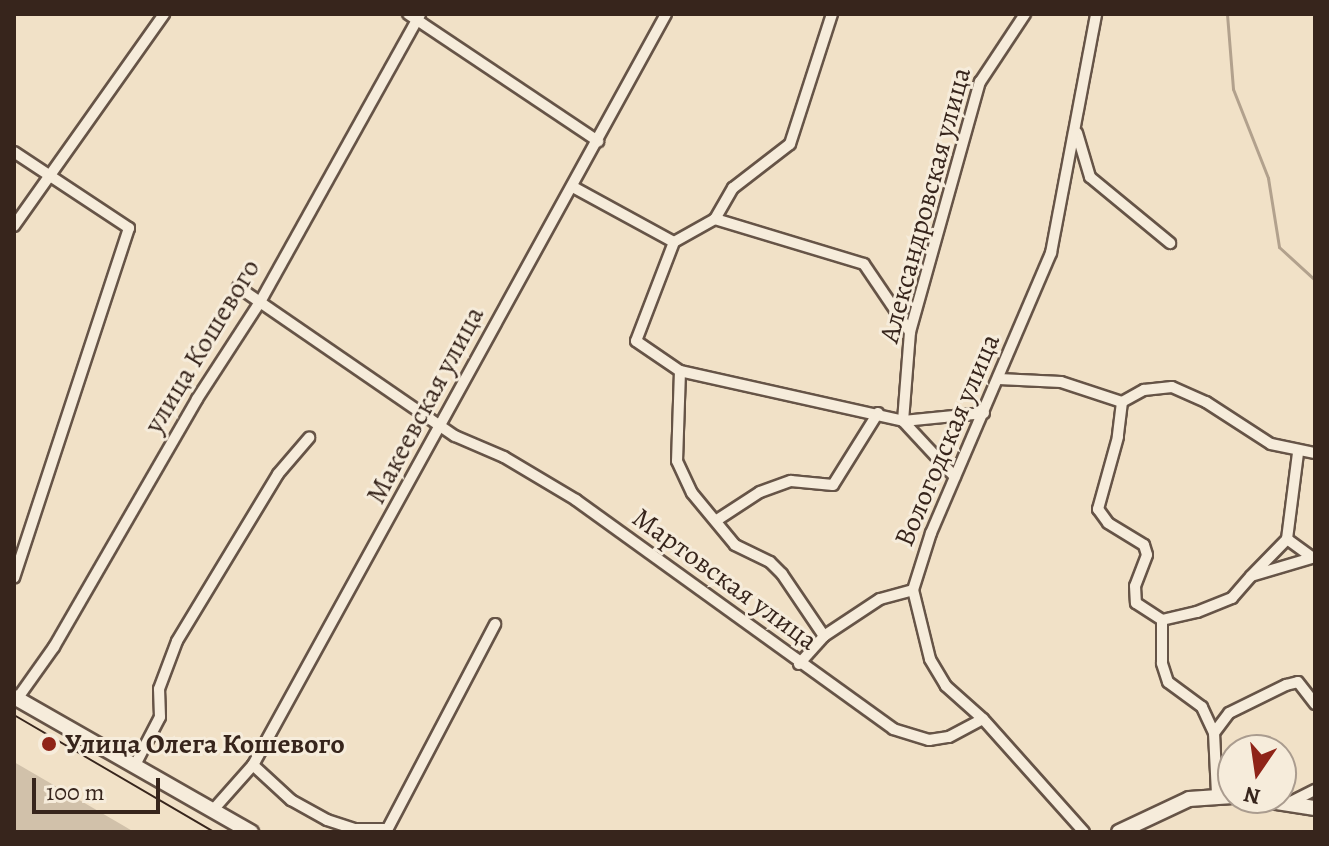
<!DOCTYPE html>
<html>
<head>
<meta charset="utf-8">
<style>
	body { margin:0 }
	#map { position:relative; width:1329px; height:846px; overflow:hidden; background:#f1e1c7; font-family:Alegreya,serif }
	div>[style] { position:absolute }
	.green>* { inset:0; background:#d1c1aa }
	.stream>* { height:3px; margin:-1.5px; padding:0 1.5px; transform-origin:1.5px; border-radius:1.5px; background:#b2a18d }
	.roads { filter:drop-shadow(2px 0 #665447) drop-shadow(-2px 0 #665447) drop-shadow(0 2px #665447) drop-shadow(0 -2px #665447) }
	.minor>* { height:10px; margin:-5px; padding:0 5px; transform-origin:5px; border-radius:5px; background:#f6ecdb }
	.secondary>* { height:14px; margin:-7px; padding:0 7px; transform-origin:7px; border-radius:7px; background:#f6ecdb }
	.tram>* { height:2px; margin:-1px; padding:0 1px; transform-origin:1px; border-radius:1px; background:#37251c }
	.dots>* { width:22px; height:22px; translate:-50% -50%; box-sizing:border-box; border:4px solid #f6ecdb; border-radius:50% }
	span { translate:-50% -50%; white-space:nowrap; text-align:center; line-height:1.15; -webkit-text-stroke:6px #f6ecdb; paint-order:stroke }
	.street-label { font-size:28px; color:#37251c }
	.poi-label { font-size:28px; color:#37251c; font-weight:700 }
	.left { translate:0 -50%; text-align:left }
	.frame { position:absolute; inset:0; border:16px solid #37251c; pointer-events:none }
	.north { position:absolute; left:1217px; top:734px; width:80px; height:80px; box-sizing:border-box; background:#f6ecdb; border:2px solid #aa9c8f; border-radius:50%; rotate:193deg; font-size:22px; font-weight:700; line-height:32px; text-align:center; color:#37251c }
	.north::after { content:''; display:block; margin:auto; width:28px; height:36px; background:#8f2418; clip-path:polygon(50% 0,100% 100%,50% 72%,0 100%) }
	.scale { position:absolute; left:32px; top:778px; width:128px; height:36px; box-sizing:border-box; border:4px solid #37251c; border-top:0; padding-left:10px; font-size:24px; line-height:28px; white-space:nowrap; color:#37251c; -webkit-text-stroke:6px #f6ecdb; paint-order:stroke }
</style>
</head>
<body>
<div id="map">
	<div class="green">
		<i style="clip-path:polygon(14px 762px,124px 826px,134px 832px,14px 832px)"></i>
	</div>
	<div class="stream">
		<i style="left:1227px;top:14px;width:75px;rotate:85.4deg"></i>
		<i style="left:1233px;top:89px;width:96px;rotate:68.5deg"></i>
		<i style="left:1268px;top:178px;width:70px;rotate:80.9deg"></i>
		<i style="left:1279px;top:247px;width:49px;rotate:42.5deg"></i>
	</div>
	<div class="roads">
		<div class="minor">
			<i style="left:408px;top:14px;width:229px;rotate:33.8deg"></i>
			<i style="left:1077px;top:133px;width:46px;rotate:73.5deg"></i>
			<i style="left:1090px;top:177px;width:104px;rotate:39.5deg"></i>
			<i style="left:14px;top:152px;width:138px;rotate:33.5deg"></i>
			<i style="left:129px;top:228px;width:368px;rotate:108.2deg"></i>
			<i style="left:573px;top:187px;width:115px;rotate:28.6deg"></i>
			<i style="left:715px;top:219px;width:36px;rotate:-60deg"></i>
			<i style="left:733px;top:188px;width:72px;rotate:-37.7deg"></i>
			<i style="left:790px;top:144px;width:137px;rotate:-72.1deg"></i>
			<i style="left:14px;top:226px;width:260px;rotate:-54.7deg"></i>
			<i style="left:238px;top:287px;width:263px;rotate:34.5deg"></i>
			<i style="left:455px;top:436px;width:53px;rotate:23.2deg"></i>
			<i style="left:504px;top:457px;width:84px;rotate:30.8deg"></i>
			<i style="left:576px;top:500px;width:391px;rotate:35.8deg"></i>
			<i style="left:893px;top:729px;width:38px;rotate:17deg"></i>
			<i style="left:929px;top:740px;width:20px;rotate:-9deg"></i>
			<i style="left:949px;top:737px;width:38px;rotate:-28deg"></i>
			<i style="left:910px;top:332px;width:82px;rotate:-124.1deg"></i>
			<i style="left:864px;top:264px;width:156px;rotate:-163.2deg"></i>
			<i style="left:715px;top:219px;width:47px;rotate:150.7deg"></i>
			<i style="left:674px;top:242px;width:106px;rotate:111deg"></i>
			<i style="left:636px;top:341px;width:53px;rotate:34.3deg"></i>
			<i style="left:680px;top:371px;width:229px;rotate:12.6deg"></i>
			<i style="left:903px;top:421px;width:76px;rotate:47.1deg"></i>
			<i style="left:680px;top:371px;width:90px;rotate:91.9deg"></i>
			<i style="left:677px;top:461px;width:35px;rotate:65deg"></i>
			<i style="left:692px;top:493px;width:67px;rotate:50.4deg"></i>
			<i style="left:735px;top:545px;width:39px;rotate:26deg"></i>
			<i style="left:770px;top:562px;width:17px;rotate:45deg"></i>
			<i style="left:782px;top:574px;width:75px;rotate:55.9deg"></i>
			<i style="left:999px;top:379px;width:62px;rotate:2.8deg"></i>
			<i style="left:1061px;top:382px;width:64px;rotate:18.2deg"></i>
			<i style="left:1122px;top:402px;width:25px;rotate:-29deg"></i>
			<i style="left:1144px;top:390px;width:28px;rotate:-6deg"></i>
			<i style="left:1172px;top:387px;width:37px;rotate:24deg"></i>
			<i style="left:1206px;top:402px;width:77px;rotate:32.9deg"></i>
			<i style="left:1271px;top:444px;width:45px;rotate:11.6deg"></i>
			<i style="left:1122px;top:402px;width:35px;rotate:97deg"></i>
			<i style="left:1118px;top:437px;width:75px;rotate:105.5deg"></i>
			<i style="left:1098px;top:509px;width:17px;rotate:54deg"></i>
			<i style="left:1108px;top:523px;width:42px;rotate:31.4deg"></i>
			<i style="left:1144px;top:545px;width:10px;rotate:73deg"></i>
			<i style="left:1147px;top:555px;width:33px;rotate:111deg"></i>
			<i style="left:1135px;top:586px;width:17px;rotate:87deg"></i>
			<i style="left:1136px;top:603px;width:31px;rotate:33deg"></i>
			<i style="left:984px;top:413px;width:81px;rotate:174.4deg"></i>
			<i style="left:903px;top:421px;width:89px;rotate:-85.5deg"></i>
			<i style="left:910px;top:332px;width:260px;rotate:-74.4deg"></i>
			<i style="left:980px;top:82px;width:82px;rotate:-56.5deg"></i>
			<i style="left:1298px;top:453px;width:87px;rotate:97.3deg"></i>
			<i style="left:1287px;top:539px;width:31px;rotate:36deg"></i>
			<i style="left:717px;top:520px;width:51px;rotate:-33.1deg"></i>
			<i style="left:760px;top:492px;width:33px;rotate:-20deg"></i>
			<i style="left:791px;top:481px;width:42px;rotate:5.4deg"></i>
			<i style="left:833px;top:485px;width:85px;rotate:-58deg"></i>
			<i style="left:1252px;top:575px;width:50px;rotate:-45.8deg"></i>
			<i style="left:799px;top:664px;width:38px;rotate:-48deg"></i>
			<i style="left:824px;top:636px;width:67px;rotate:-33.5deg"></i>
			<i style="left:880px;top:599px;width:34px;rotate:-15deg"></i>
			<i style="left:17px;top:699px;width:64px;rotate:-54.6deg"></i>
			<i style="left:54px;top:647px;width:286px;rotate:-60deg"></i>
			<i style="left:197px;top:399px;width:116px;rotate:-57deg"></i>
			<i style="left:260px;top:302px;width:329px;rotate:-60.9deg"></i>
			<i style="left:1214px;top:733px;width:25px;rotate:-53deg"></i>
			<i style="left:1229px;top:713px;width:64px;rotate:-26.2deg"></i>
			<i style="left:1286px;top:685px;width:12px;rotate:-14deg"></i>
			<i style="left:1298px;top:682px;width:28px;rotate:52deg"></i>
			<i style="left:135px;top:765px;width:54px;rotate:-62.5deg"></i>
			<i style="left:160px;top:717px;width:28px;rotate:-92deg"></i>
			<i style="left:159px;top:689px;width:51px;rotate:-69.4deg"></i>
			<i style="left:177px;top:641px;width:195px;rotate:-58.8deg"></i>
			<i style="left:278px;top:474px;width:48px;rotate:-49.3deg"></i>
			<i style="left:253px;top:765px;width:52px;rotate:42.6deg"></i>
			<i style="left:291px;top:800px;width:41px;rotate:29.1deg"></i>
			<i style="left:327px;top:820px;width:29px;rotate:18deg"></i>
			<i style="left:355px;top:829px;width:29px"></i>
			<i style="left:1217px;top:794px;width:61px;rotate:-92.8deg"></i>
			<i style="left:1214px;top:733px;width:29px;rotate:-115deg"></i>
			<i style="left:1202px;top:707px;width:42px;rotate:-143.7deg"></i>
			<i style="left:1168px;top:682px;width:20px;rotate:-108deg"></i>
			<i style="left:1162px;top:663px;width:43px;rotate:-90deg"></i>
			<i style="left:1162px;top:620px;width:36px;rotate:-13deg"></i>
			<i style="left:1197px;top:612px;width:38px;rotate:-22deg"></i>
			<i style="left:1232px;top:598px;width:29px;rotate:-49deg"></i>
			<i style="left:1251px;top:576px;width:67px;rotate:-16.5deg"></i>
			<i style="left:1289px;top:803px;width:29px;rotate:-27deg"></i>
			<i style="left:213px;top:810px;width:60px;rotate:-48.4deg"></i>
			<i style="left:253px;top:765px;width:857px;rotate:-61.19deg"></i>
			<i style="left:386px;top:832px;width:235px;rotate:-62.3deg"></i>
			<i style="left:1084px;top:832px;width:152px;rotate:-131.8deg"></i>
			<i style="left:983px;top:719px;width:50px;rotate:-138.3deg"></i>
			<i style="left:946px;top:686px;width:31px;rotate:-121deg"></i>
			<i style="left:930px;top:659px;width:71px;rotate:-103.8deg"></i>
			<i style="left:913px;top:590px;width:60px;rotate:-72.5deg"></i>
			<i style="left:931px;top:533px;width:305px;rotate:-66.8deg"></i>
			<i style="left:1051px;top:253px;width:243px;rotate:-79.3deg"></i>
		</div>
		<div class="secondary">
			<i style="left:14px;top:697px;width:273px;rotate:29.7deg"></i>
			<i style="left:1251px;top:798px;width:65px;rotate:8.9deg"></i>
			<i style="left:1119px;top:832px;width:77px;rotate:-25.2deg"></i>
			<i style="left:1189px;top:799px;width:44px;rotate:-3.9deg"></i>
		</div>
	</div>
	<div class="tram">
		<i style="left:14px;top:715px;width:232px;rotate:30.3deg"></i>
	</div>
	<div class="dots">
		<i style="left:49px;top:744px;background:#8f2418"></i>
	</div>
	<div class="street-label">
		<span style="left:925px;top:205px;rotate:-75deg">Александровская улица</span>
		<span style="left:202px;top:346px;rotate:-59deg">улица Кошевого</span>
		<span style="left:425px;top:405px;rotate:-62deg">Макеевская улица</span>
		<span style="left:947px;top:440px;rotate:-67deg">Вологодская улица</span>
		<span style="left:725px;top:579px;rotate:36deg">Мартовская улица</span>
	</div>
	<div class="poi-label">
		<span class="left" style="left:65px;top:744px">Улица Олега Кошевого</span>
	</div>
	<div class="frame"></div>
	<div class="north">N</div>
	<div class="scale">100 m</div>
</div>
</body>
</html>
